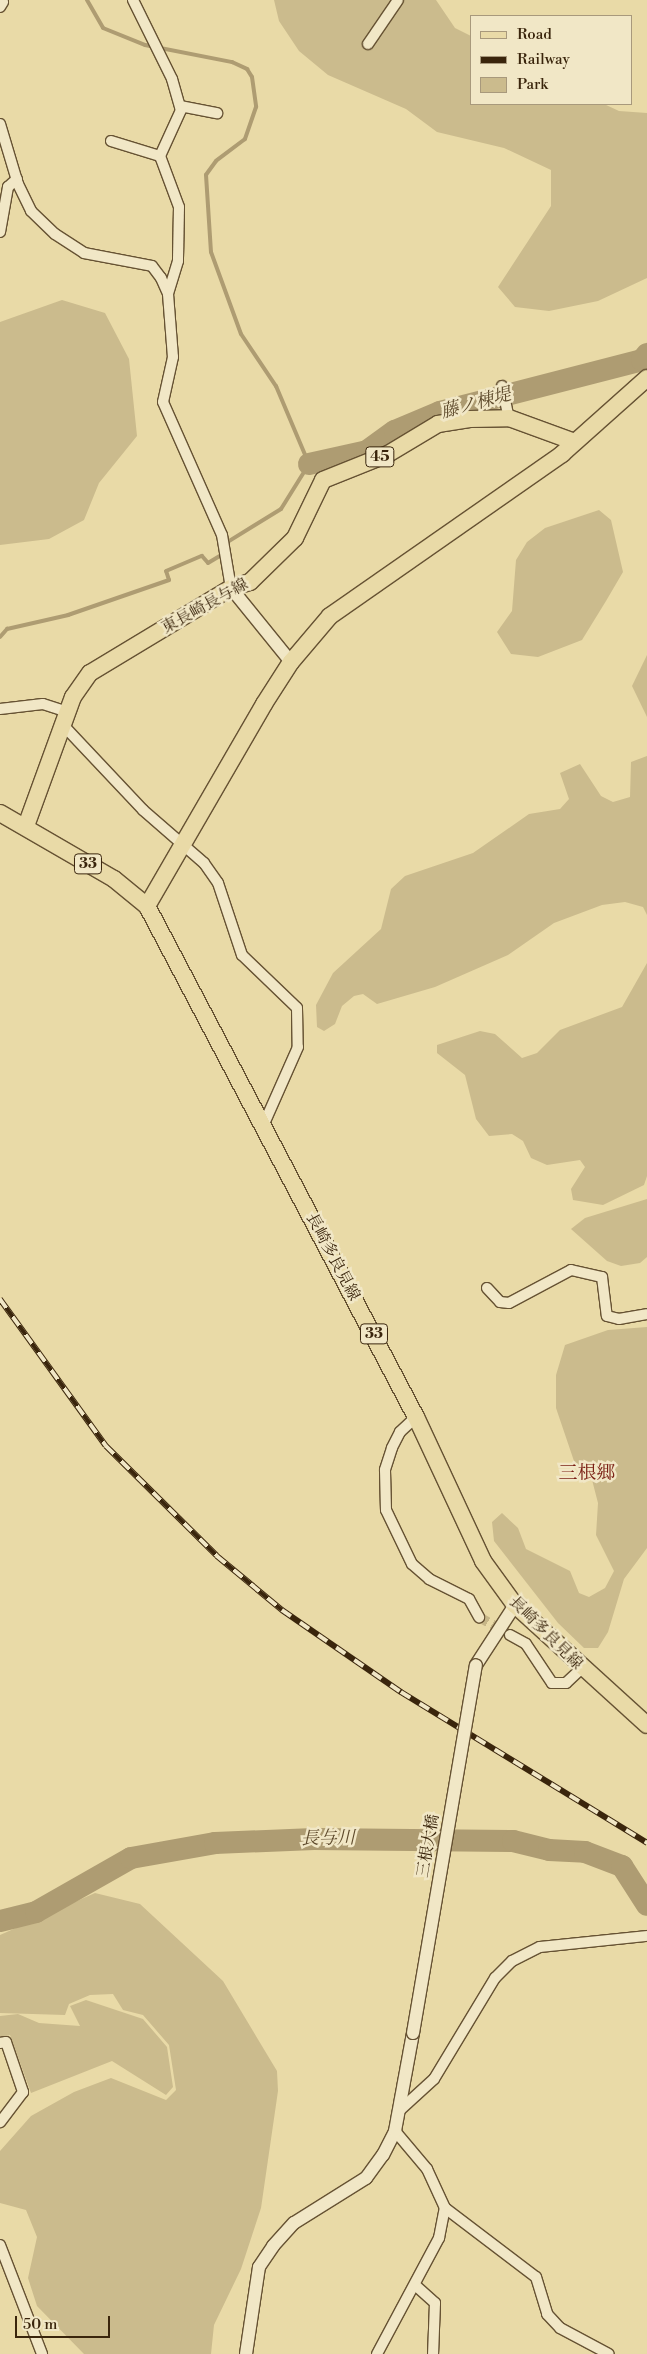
<!DOCTYPE html>
<html>
<head>
<meta charset="utf-8">
<style>
	body { margin:0 }
	#map { position:relative; width:647px; height:2354px; overflow:hidden; background:#e9daa7; font-family:"Libre Bodoni","Noto Serif JP",serif }
	div>[style] { position:absolute }
	.green>* { inset:0; background:#cbbb8d }
	.stream>* { height:4px; margin:-2px; padding:0 2px; transform-origin:2px; border-radius:2px; background:#ae9c72 }
	.river>* { height:22px; margin:-11px; padding:0 11px; transform-origin:11px; border-radius:11px; background:#ae9c72 }
	.minor-tunnel>* { height:10px; margin-top:-5px; transform-origin:0; background:repeating-linear-gradient(90deg,#c6b688 0 10px,transparent 0 15px) }
	.roads { filter:drop-shadow(1px 0 #665233) drop-shadow(-1px 0 #665233) drop-shadow(0 1px #665233) drop-shadow(0 -1px #665233) }
	.minor>* { height:10px; margin:-5px; padding:0 5px; transform-origin:5px; border-radius:5px; background:#f1e7c6 }
	.tertiary>* { height:12px; margin:-6px; padding:0 6px; transform-origin:6px; border-radius:6px; background:#f1e7c6 }
	.primary>* { height:16px; margin:-8px; padding:0 8px; transform-origin:8px; border-radius:8px; background:#e9daa7 }
	.rail>* { height:5.5px; margin-top:-2.75px; transform-origin:0; background:repeating-linear-gradient(90deg,#f1e7c6 0 11px,#3a250c 0 22px); box-sizing:border-box; border-block:1px solid #3a250c }
	.bridges { filter:drop-shadow(1px 0 #665233) drop-shadow(-1px 0 #665233) drop-shadow(0 1px #665233) drop-shadow(0 -1px #665233) }
	.tertiary-bridge>* { height:12px; margin:-6px; padding:0 6px; transform-origin:6px; border-radius:6px; background:#f1e7c6 }
	span { translate:-50% -50%; white-space:nowrap; text-align:center; line-height:1.15; -webkit-text-stroke:5px #f1e7c6; paint-order:stroke }
	.shield-label span { padding:1px 4px; background:#f1e7c6; border:1px solid; border-radius:4px; -webkit-text-stroke-width:0 }
	.shield-label { font-size:15px; color:#3a250c; font-weight:700 }
	.street-label { font-size:16px; color:#3a250c }
	.water-label { font-size:18px; color:#5d492b; font-style:italic }
	.quarter-label { font-size:19px; color:#7a1f14 }
	.legend { position:absolute; left:470px; top:15px; width:162px; height:90px; box-sizing:border-box; background:#f1e7c6; border:1px solid #a8997c; margin:0; padding:6px 9px; list-style:none; font-size:15px; color:#3a250c }
	.legend li { display:flex; align-items:center; gap:10px; height:25px }
	.legend b { width:25px; border:1px solid #a8997c }
	.scale { position:absolute; left:15px; top:2316px; width:95px; height:22px; box-sizing:border-box; border:2px solid #3a250c; border-top:0; padding-left:6px; font-size:15px; line-height:18px; white-space:nowrap; color:#3a250c; -webkit-text-stroke:4px #f1e7c6; paint-order:stroke }
</style>
</head>
<body>
<div id="map">
	<div class="green">
		<i style="clip-path:polygon(274px 0,436px 0,455px 28px,471px 36px,471px 104px,604px 104px,619px 111px,647px 113px,647px 278px,598px 301px,549px 311px,515px 307px,498px 287px,551px 206px,551px 170px,504px 148px,437px 132px,406px 109px,328px 75px,299px 51px,279px 21px)"></i>
		<i style="clip-path:polygon(62px 300px,105px 313px,129px 359px,137px 436px,99px 483px,84px 520px,49px 539px,0 545px,0 322px)"></i>
		<i style="clip-path:polygon(599px 510px,611px 520px,623px 572px,606px 601px,582px 640px,538px 657px,511px 654px,497px 632px,512px 611px,516px 560px,527px 542px,545px 528px)"></i>
		<i style="clip-path:polygon(647px 655px,647px 717px,632px 686px)"></i>
		<i style="clip-path:polygon(647px 756px,647px 915px,643px 907px,625px 902px,602px 905px,554px 923px,508px 955px,435px 987px,377px 1004px,363px 994px,354px 996px,342px 1006px,335px 1024px,324px 1031px,317px 1027px,316px 1005px,333px 973px,381px 929px,391px 889px,405px 876px,473px 853px,529px 814px,560px 809px,569px 799px,560px 773px,580px 764px,601px 796px,613px 802px,630px 797px,631px 762px)"></i>
		<i style="clip-path:polygon(647px 963px,647px 1176px,644px 1185px,603px 1205px,573px 1200px,571px 1189px,585px 1167px,580px 1160px,547px 1165px,531px 1158px,523px 1141px,512px 1134px,489px 1136px,476px 1119px,465px 1075px,437px 1053px,437px 1045px,480px 1031px,495px 1034px,522px 1058px,537px 1053px,560px 1030px,622px 1007px)"></i>
		<i style="clip-path:polygon(647px 1199px,647px 1257px,640px 1263px,621px 1266px,607px 1261px,571px 1229px,585px 1218px)"></i>
		<i style="clip-path:polygon(647px 1327px,647px 1548px,624px 1579px,608px 1632px,598px 1648px,584px 1648px,558px 1623px,494px 1541px,492px 1522px,502px 1513px,518px 1528px,526px 1549px,570px 1571px,579px 1593px,589px 1597px,605px 1588px,614px 1571px,596px 1535px,598px 1503px,591px 1476px,575px 1464px,556px 1408px,556px 1375px,565px 1345px,608px 1330px)"></i>
		<i style="clip-path:polygon(95px 1893px,140px 1904px,223px 1981px,277px 2071px,278px 2091px,261px 2208px,241px 2269px,214px 2325px,211px 2354px,84px 2354px,37px 2306px,28px 2278px,37px 2237px,26px 2210px,0 2203px,0 2151px,31px 2116px,74px 2092px,111px 2078px,166px 2100px,176px 2090px,169px 2045px,143px 2015px,123px 2010px,113px 1994px,90px 1995px,69px 2004px,65px 2015px,0 2013px,0 1935px)"></i>
		<i style="clip-path:polygon(86px 2000px,143px 2019px,167px 2047px,173px 2087px,166px 2095px,112px 2061px,31px 2093px,10px 2035px,0 2038px,0 2016px,18px 2014px,39px 2023px,80px 2026px,70px 2006px)"></i>
	</div>
	<div class="stream">
		<i style="left:87px;top:0;width:32px;rotate:60deg"></i>
		<i style="left:103px;top:28px;width:45px;rotate:22deg"></i>
		<i style="left:145px;top:45px;width:89px;rotate:11.1deg"></i>
		<i style="left:232px;top:62px;width:17px;rotate:25deg"></i>
		<i style="left:247px;top:69px;width:9px;rotate:58deg"></i>
		<i style="left:252px;top:77px;width:30px;rotate:82deg"></i>
		<i style="left:256px;top:107px;width:34px;rotate:109deg"></i>
		<i style="left:245px;top:139px;width:36px;rotate:143deg"></i>
		<i style="left:216px;top:161px;width:17px;rotate:126deg"></i>
		<i style="left:206px;top:175px;width:77px;rotate:86.3deg"></i>
		<i style="left:211px;top:252px;width:87px;rotate:69.9deg"></i>
		<i style="left:241px;top:334px;width:63px;rotate:56.1deg"></i>
		<i style="left:276px;top:386px;width:85px;rotate:67.1deg"></i>
		<i style="left:309px;top:464px;width:53px;rotate:121.9deg"></i>
		<i style="left:281px;top:509px;width:65px;rotate:148.3deg"></i>
		<i style="left:0;top:637px;width:11px;rotate:-49deg"></i>
		<i style="left:7px;top:629px;width:63px;rotate:-12.9deg"></i>
		<i style="left:68px;top:615px;width:107px;rotate:-19.1deg"></i>
		<i style="left:169px;top:580px;width:9px;rotate:-108deg"></i>
		<i style="left:166px;top:571px;width:39px;rotate:-23deg"></i>
		<i style="left:202px;top:556px;width:9px;rotate:49deg"></i>
		<i style="left:208px;top:563px;width:17px;rotate:-31deg"></i>
	</div>
	<div class="river">
		<i style="left:309px;top:464px;width:59px;rotate:-12.6deg"></i>
		<i style="left:367px;top:451px;width:34px;rotate:-36deg"></i>
		<i style="left:395px;top:431px;width:49px;rotate:-22.9deg"></i>
		<i style="left:440px;top:412px;width:209px;rotate:-14.4deg"></i>
		<i style="left:642px;top:360px;width:8px;rotate:-50deg"></i>
		<i style="left:0;top:1921px;width:37px;rotate:-14deg"></i>
		<i style="left:36px;top:1912px;width:109px;rotate:-29.6deg"></i>
		<i style="left:131px;top:1858px;width:85px;rotate:-10.1deg"></i>
		<i style="left:215px;top:1843px;width:99px;rotate:-2.3deg"></i>
		<i style="left:314px;top:1839px;width:199px;rotate:0.6deg"></i>
		<i style="left:513px;top:1841px;width:37px;rotate:14deg"></i>
		<i style="left:549px;top:1850px;width:36px;rotate:3deg"></i>
		<i style="left:585px;top:1852px;width:40px;rotate:21deg"></i>
		<i style="left:622px;top:1866px;width:46px;rotate:57.3deg"></i>
	</div>
	<div class="minor-tunnel">
		<i style="left:479px;top:1617px;width:36px;rotate:30deg"></i>
	</div>
	<div class="roads">
		<div class="minor">
			<i style="left:133px;top:0;width:88px;rotate:63.7deg"></i>
			<i style="left:172px;top:79px;width:32px;rotate:74deg"></i>
			<i style="left:181px;top:110px;width:51px;rotate:114.5deg"></i>
			<i style="left:160px;top:156px;width:54px;rotate:69.6deg"></i>
			<i style="left:179px;top:207px;width:54px;rotate:91.1deg"></i>
			<i style="left:178px;top:261px;width:34px;rotate:107deg"></i>
			<i style="left:0;top:7px;width:6px;rotate:-59deg"></i>
			<i style="left:368px;top:44px;width:53px;rotate:-55.7deg"></i>
			<i style="left:180px;top:106px;width:38px;rotate:11deg"></i>
			<i style="left:0;top:124px;width:63px;rotate:73.3deg"></i>
			<i style="left:18px;top:184px;width:30px;rotate:64deg"></i>
			<i style="left:31px;top:211px;width:33px;rotate:44deg"></i>
			<i style="left:55px;top:234px;width:35px;rotate:33deg"></i>
			<i style="left:84px;top:253px;width:69px;rotate:10.8deg"></i>
			<i style="left:152px;top:266px;width:15px;rotate:53deg"></i>
			<i style="left:161px;top:278px;width:17px;rotate:66deg"></i>
			<i style="left:168px;top:294px;width:63px;rotate:85.5deg"></i>
			<i style="left:173px;top:357px;width:46px;rotate:102.5deg"></i>
			<i style="left:163px;top:402px;width:145px;rotate:66.1deg"></i>
			<i style="left:222px;top:535px;width:54px;rotate:80.4deg"></i>
			<i style="left:111px;top:141px;width:51px;rotate:17deg"></i>
			<i style="left:0;top:232px;width:46px;rotate:-79.9deg"></i>
			<i style="left:8px;top:187px;width:12px;rotate:-42deg"></i>
			<i style="left:502px;top:386px;width:33px;rotate:78deg"></i>
			<i style="left:0;top:709px;width:43px;rotate:-6.6deg"></i>
			<i style="left:43px;top:704px;width:26px;rotate:18deg"></i>
			<i style="left:63px;top:725px;width:117px;rotate:46.7deg"></i>
			<i style="left:143px;top:810px;width:81px;rotate:41deg"></i>
			<i style="left:204px;top:863px;width:24px;rotate:55deg"></i>
			<i style="left:218px;top:883px;width:76px;rotate:71.6deg"></i>
			<i style="left:242px;top:955px;width:76px;rotate:43.9deg"></i>
			<i style="left:297px;top:1008px;width:39px;rotate:89deg"></i>
			<i style="left:298px;top:1047px;width:86px;rotate:113.9deg"></i>
			<i style="left:487px;top:1288px;width:19px;rotate:47deg"></i>
			<i style="left:500px;top:1302px;width:9px;rotate:6deg"></i>
			<i style="left:509px;top:1303px;width:70px;rotate:-28deg"></i>
			<i style="left:571px;top:1270px;width:32px;rotate:13deg"></i>
			<i style="left:602px;top:1277px;width:39px;rotate:83deg"></i>
			<i style="left:607px;top:1316px;width:12px;rotate:14deg"></i>
			<i style="left:619px;top:1319px;width:28px;rotate:-10deg"></i>
			<i style="left:416px;top:1417px;width:22px;rotate:137deg"></i>
			<i style="left:400px;top:1432px;width:18px;rotate:117deg"></i>
			<i style="left:392px;top:1448px;width:23px;rotate:108deg"></i>
			<i style="left:385px;top:1470px;width:40px;rotate:88.6deg"></i>
			<i style="left:386px;top:1510px;width:60px;rotate:64.3deg"></i>
			<i style="left:412px;top:1564px;width:23px;rotate:41deg"></i>
			<i style="left:429px;top:1579px;width:45px;rotate:26.6deg"></i>
			<i style="left:469px;top:1599px;width:21px;rotate:61deg"></i>
			<i style="left:510px;top:1635px;width:18px;rotate:29deg"></i>
			<i style="left:526px;top:1644px;width:47px;rotate:56.3deg"></i>
			<i style="left:552px;top:1683px;width:14px"></i>
			<i style="left:566px;top:1683px;width:21px;rotate:-43deg"></i>
			<i style="left:0;top:2043px;width:6px;rotate:-9deg"></i>
			<i style="left:6px;top:2042px;width:53px;rotate:71.2deg"></i>
			<i style="left:23px;top:2092px;width:38px;rotate:127deg"></i>
			<i style="left:400px;top:2110px;width:46px;rotate:-42.4deg"></i>
			<i style="left:434px;top:2079px;width:118px;rotate:-58.9deg"></i>
			<i style="left:495px;top:1978px;width:24px;rotate:-45deg"></i>
			<i style="left:512px;top:1961px;width:31px;rotate:-27deg"></i>
			<i style="left:540px;top:1947px;width:108px;rotate:-5.9deg"></i>
			<i style="left:395px;top:2131px;width:50px;rotate:49.9deg"></i>
			<i style="left:427px;top:2169px;width:43px;rotate:65.2deg"></i>
			<i style="left:445px;top:2208px;width:114px;rotate:37.2deg"></i>
			<i style="left:536px;top:2277px;width:39px;rotate:73deg"></i>
			<i style="left:547px;top:2314px;width:19px;rotate:47deg"></i>
			<i style="left:560px;top:2328px;width:55px;rotate:28deg"></i>
			<i style="left:0;top:2245px;width:117px;rotate:68.9deg"></i>
			<i style="left:415px;top:2285px;width:27px;rotate:42deg"></i>
			<i style="left:435px;top:2303px;width:51px;rotate:92.2deg"></i>
			<i style="left:377px;top:2354px;width:132px;rotate:-61.9deg"></i>
			<i style="left:439px;top:2238px;width:31px;rotate:-79deg"></i>
		</div>
		<div class="tertiary">
			<i style="left:231px;top:588px;width:95px;rotate:51deg"></i>
			<i style="left:476px;top:1665px;width:72px;rotate:-57deg"></i>
			<i style="left:246px;top:2354px;width:88px;rotate:-81.5deg"></i>
			<i style="left:259px;top:2267px;width:25px;rotate:-56deg"></i>
			<i style="left:273px;top:2246px;width:31px;rotate:-48deg"></i>
			<i style="left:294px;top:2223px;width:85px;rotate:-32deg"></i>
			<i style="left:366px;top:2178px;width:29px;rotate:-54deg"></i>
			<i style="left:383px;top:2155px;width:27px;rotate:-63deg"></i>
			<i style="left:395px;top:2131px;width:100px;rotate:-79.6deg"></i>
		</div>
		<div class="primary">
			<i style="left:0;top:813px;width:132px;rotate:30.1deg"></i>
			<i style="left:114px;top:879px;width:43px;rotate:39.3deg"></i>
			<i style="left:147px;top:906px;width:577px;rotate:62.24deg"></i>
			<i style="left:416px;top:1417px;width:159px;rotate:65deg"></i>
			<i style="left:483px;top:1561px;width:54px;rotate:54deg"></i>
			<i style="left:515px;top:1605px;width:178px;rotate:42.3deg"></i>
			<i style="left:26px;top:826px;width:137px;rotate:-70deg"></i>
			<i style="left:73px;top:697px;width:29px;rotate:-55deg"></i>
			<i style="left:90px;top:673px;width:165px;rotate:-31.1deg"></i>
			<i style="left:231px;top:588px;width:20px;rotate:-18deg"></i>
			<i style="left:250px;top:582px;width:63px;rotate:-44.4deg"></i>
			<i style="left:295px;top:538px;width:64px;rotate:-64.2deg"></i>
			<i style="left:323px;top:480px;width:70px;rotate:-21.8deg"></i>
			<i style="left:388px;top:454px;width:58px;rotate:-31deg"></i>
			<i style="left:438px;top:424px;width:32px;rotate:-9deg"></i>
			<i style="left:470px;top:419px;width:39px;rotate:-1deg"></i>
			<i style="left:509px;top:418px;width:70px;rotate:20deg"></i>
			<i style="left:147px;top:906px;width:233px;rotate:-59.9deg"></i>
			<i style="left:264px;top:704px;width:50px;rotate:-57.3deg"></i>
			<i style="left:291px;top:662px;width:60px;rotate:-49.7deg"></i>
			<i style="left:330px;top:616px;width:283px;rotate:-34.9deg"></i>
			<i style="left:562px;top:454px;width:114px;rotate:-41.8deg"></i>
		</div>
	</div>
	<div class="rail">
		<i style="left:0;top:1299px;width:181px;rotate:54.2deg"></i>
		<i style="left:106px;top:1446px;width:156px;rotate:44.7deg"></i>
		<i style="left:217px;top:1556px;width:85px;rotate:39.7deg"></i>
		<i style="left:282px;top:1610px;width:145px;rotate:34.6deg"></i>
		<i style="left:401px;top:1692px;width:289px;rotate:31.5deg"></i>
	</div>
	<div class="bridges">
		<div class="tertiary-bridge">
			<i style="left:413px;top:2033px;width:373px;rotate:-80.3deg"></i>
		</div>
	</div>
	<div class="shield-label">
		<span style="left:380px;top:457px">45</span>
		<span style="left:88px;top:864px">33</span>
		<span style="left:374px;top:1334px">33</span>
	</div>
	<div class="street-label">
		<span style="left:205px;top:606px;rotate:-29deg">東長崎長与線</span>
		<span style="left:333px;top:1257px;rotate:62deg">長崎多良見線</span>
		<span style="left:546px;top:1633px;rotate:45deg">長崎多良見線</span>
		<span style="left:428px;top:1846px;rotate:-80deg">三根大橋</span>
	</div>
	<div class="water-label">
		<span style="left:476px;top:404px;rotate:-15deg">藤ノ棟堤</span>
		<span style="left:328px;top:1839px;rotate:-1deg">長与川</span>
	</div>
	<div class="quarter-label">
		<span style="left:587px;top:1474px">三根郷</span>
	</div>
	<ul class="legend">
	<li><b style="height:6px;background:#e9daa7"></b>Road</li>
	<li><b style="height:6px;background:#3a250c"></b>Railway</li>
	<li><b style="height:14px;background:#cbbb8d"></b>Park</li>
	</ul>
	<div class="scale">50 m</div>
</div>
</body>
</html>
